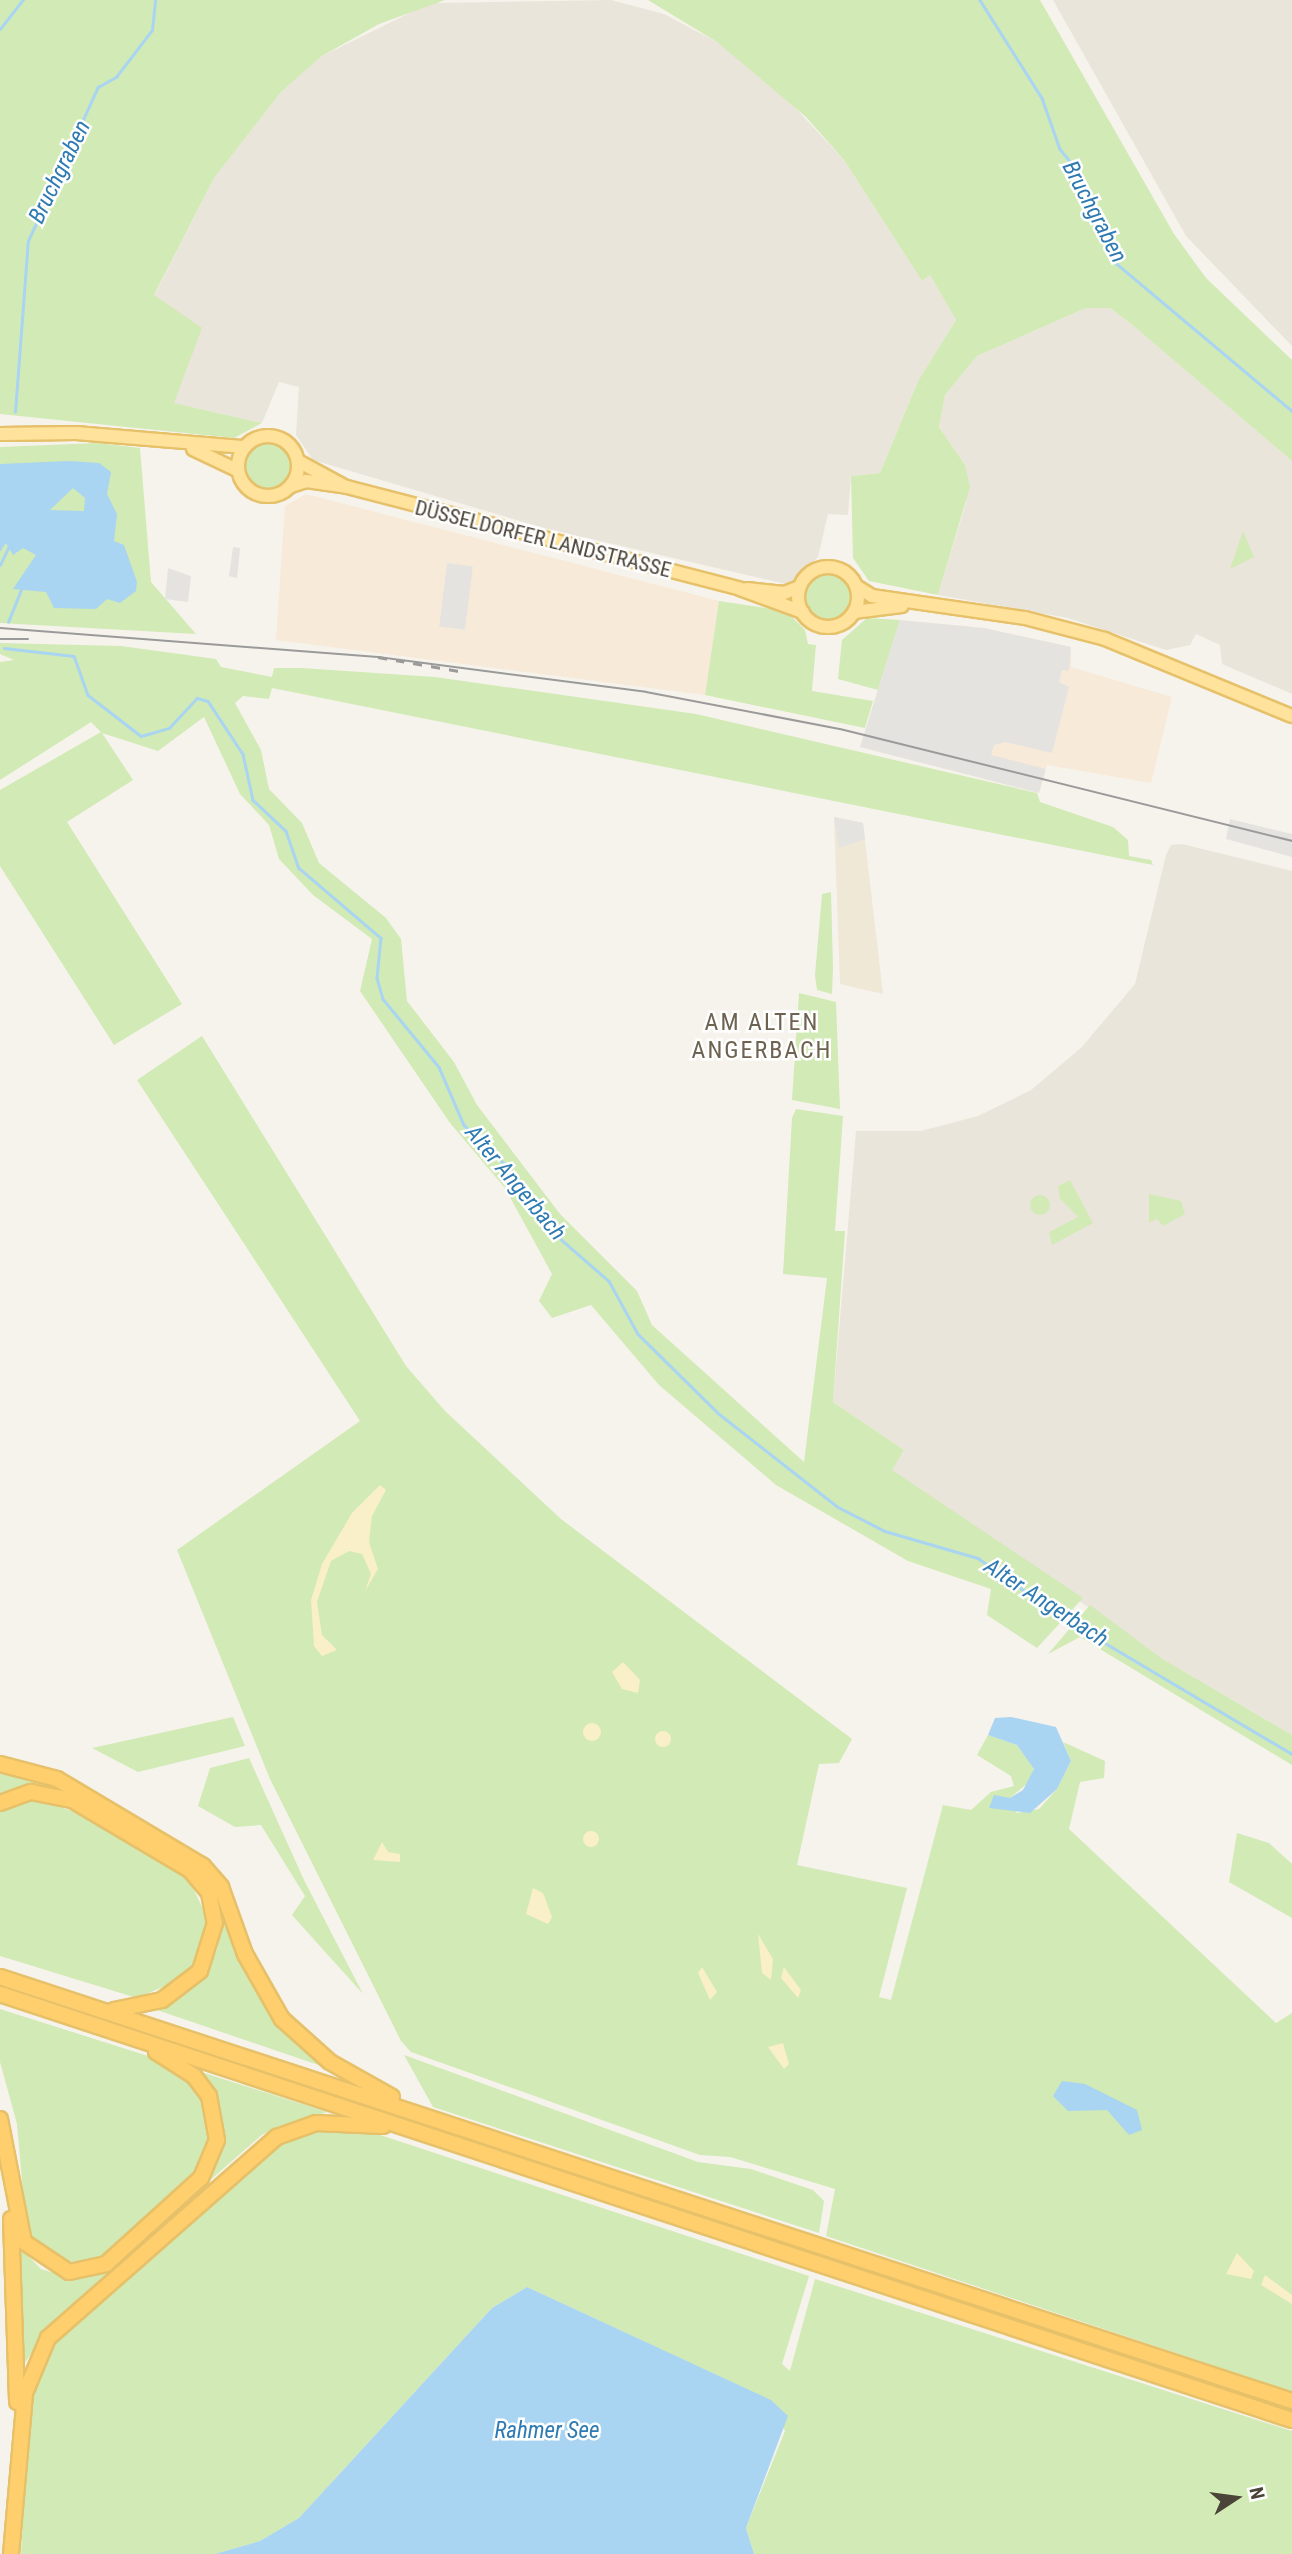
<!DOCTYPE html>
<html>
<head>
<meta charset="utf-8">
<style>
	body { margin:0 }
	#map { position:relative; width:1292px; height:2554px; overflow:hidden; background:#f6f3ec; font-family:"Roboto Condensed",sans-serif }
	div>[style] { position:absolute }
	.residential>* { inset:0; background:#eae5da }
	.commercial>* { inset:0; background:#f7ead8 }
	.education>* { inset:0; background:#efe8d6 }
	.green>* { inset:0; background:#d2eab5 }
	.round { border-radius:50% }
	.sand>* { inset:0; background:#f9efc9 }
	.parking>* { inset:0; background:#e5e3e0; transform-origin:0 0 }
	.water>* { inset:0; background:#a9d4f2 }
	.stream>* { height:2.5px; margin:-1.25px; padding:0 1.25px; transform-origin:1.25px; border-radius:1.25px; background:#a9d4f2 }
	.roads { filter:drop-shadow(2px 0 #e6c16a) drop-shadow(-2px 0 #e6c16a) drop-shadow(0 2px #e6c16a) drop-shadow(0 -2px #e6c16a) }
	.major>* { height:12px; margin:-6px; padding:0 6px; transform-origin:6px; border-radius:6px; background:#ffe39c }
	.major>.ring { margin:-6px; padding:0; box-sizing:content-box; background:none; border:12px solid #ffe39c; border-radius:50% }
	.highway>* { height:14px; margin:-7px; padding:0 7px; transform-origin:7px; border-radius:7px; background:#ffcf6e }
	.tram>* { height:2px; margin:-1px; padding:0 1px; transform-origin:1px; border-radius:1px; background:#9a9a9a }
	.rail>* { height:2.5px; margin-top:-1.25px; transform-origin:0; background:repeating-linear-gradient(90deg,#9a9a9a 0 9px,transparent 0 18px) }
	span { translate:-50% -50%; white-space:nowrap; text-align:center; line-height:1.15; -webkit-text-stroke:5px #fff; paint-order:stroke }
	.street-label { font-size:21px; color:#4b4439 }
	.water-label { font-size:23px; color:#2e7ab2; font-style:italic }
	.quarter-label { font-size:24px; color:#6e6250; letter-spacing:2px }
	.north { position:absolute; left:1201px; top:2463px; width:70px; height:70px; -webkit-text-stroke:5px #fff; paint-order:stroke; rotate:77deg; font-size:19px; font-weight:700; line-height:28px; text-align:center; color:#4b4439 }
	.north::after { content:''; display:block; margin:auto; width:24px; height:32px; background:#4b4439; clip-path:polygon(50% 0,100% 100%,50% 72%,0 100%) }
</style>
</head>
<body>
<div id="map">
	<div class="residential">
		<i style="clip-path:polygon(611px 0,664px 14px,717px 42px,770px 81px,844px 160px,922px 281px,930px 275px,956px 320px,918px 381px,880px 473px,851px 476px,848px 515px,828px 514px,818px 557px,790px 585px,544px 528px,313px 460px,296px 435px,299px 387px,279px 382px,262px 423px,173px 403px,154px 296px,214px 178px,281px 92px,322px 56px,430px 3px)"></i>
		<i style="clip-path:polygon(1053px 0,1292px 0,1292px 346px,1186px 236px)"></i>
		<i style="clip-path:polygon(1086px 308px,1110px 308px,1130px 323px,1292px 461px,1292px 694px,1222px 664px,1220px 645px,1196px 634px,1190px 645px,1166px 650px,1068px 618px,938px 595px,966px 503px,965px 465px,939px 427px,945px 395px,977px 356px)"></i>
		<i style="clip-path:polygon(1182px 844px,1292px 871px,1292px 1735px,1161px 1658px,891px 1470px,904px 1450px,833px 1402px,856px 1131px,921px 1131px,978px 1116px,1031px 1090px,1081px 1048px,1135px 984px,1166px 855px,1171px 845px)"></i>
	</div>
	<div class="commercial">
		<i style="clip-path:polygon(306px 494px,719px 601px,705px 695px,276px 640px,285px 506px)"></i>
		<i style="clip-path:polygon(900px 620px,984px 628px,1071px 647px,1071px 667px,1172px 697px,1151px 783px,1047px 765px,1039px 793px,860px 747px)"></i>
	</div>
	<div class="education">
		<i style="clip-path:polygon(834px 817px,863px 823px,883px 994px,840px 984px)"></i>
	</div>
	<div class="green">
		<i style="clip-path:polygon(0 0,445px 0,379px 24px,322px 56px,281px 92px,214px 178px,154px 295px,202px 328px,174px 403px,262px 423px,234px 438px,0 414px)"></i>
		<i style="clip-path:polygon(648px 0,1040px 0,1174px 234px,1206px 278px,1292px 360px,1292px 461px,1130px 323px,1110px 308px,1086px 308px,977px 356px,945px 395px,939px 427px,965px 465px,970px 487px,938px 595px,869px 581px,853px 558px,851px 476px,880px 473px,918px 381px,956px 320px,930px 275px,922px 281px,844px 160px,806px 117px,717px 42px)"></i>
		<i class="round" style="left:244px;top:442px;width:48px;height:48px"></i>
		<i style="clip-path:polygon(98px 443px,140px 448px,151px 582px,196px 634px,0 623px,0 447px)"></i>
		<i style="clip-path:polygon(1243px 531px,1254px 557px,1230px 569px)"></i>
		<i class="round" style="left:805px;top:574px;width:48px;height:48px"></i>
		<i style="clip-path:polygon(719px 601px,786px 611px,805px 630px,808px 644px,816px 645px,812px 691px,873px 701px,865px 728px,705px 695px)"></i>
		<i style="clip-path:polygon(867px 618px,900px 620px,878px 690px,838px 679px,842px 640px)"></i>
		<i style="clip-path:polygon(0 643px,121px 646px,216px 659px,221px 667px,272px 677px,274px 668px,301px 668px,435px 677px,696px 714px,1037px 793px,1040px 802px,1113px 827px,1128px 840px,1129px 856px,1151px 860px,1153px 865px,272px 688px,269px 699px,243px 696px,235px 703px,261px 750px,269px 789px,302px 823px,319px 863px,386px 918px,401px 939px,407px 1001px,454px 1062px,477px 1105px,560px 1214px,637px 1291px,652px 1325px,804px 1462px,827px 1278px,783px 1274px,792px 1118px,796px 1109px,843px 1116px,835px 1231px,845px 1231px,833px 1402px,904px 1450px,892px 1470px,1083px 1598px,1037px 1648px,987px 1615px,991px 1589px,908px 1561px,776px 1485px,659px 1385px,591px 1305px,552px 1318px,539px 1301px,552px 1274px,505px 1188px,450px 1123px,360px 991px,372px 939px,313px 895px,279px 859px,269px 825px,240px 794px,204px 717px,158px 751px,102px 733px,133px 780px,67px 822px,182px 1004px,114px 1045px,0 866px,0 790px,101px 732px,91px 722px,0 780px,0 662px,14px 660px,0 654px)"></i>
		<i style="clip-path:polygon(831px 892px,833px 967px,832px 994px,817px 990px,815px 975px,822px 894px)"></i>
		<i style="clip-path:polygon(799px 993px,836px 1002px,840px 1109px,792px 1100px)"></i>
		<i style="clip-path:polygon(202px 1036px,406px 1366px,445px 1411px,561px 1519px,852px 1739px,839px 1763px,819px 1764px,797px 1865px,907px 1888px,879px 1997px,891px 2000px,943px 1805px,971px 1810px,991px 1792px,1014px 1786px,1011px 1776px,977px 1755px,988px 1735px,1017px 1745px,1034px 1768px,1030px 1781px,1010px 1798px,1017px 1813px,1039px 1809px,1057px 1789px,1071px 1761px,1063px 1742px,1105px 1761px,1104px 1778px,1080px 1782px,1069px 1829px,1276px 2023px,1292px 2013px,1292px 2392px,826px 2236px,835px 2189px,730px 2157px,700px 2155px,411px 2052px,401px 2041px,270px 1779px,177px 1550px,360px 1421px,137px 1080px)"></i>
		<i style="clip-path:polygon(1070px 1180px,1093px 1223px,1052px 1245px,1049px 1232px,1078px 1217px,1060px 1199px,1058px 1186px)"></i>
		<i style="clip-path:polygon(1149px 1194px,1181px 1201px,1185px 1214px,1163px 1226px,1157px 1219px,1149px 1223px)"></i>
		<i class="round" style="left:1030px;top:1195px;width:20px;height:20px"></i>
		<i style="clip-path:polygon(1090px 1605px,1161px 1658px,1292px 1735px,1292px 1765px,1080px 1637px,1048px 1654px)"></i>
		<i style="clip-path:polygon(233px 1717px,245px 1746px,138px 1772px,92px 1748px)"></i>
		<i style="clip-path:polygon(249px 1758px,304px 1880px,363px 1994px,292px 1915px,305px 1896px,261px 1825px,235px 1827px,198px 1806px,210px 1768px)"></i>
		<i style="clip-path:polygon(0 1769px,50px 1782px,74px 1796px,30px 1787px,0 1797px)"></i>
		<i style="clip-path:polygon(37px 1799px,86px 1816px,187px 1876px,206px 1915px,206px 1939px,186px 1977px,137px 1998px,0 1956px,0 1810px)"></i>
		<i style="clip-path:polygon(1237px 1833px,1269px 1843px,1292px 1864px,1292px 1918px,1229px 1882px)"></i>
		<i style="clip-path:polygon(210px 1882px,257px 1993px,276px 2023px,333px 2070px,154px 2009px,190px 1989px,217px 1950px,222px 1922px)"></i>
		<i style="clip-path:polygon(0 2009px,167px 2062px,204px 2097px,210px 2141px,195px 2176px,99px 2261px,67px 2262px,25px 2234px,16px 2199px,23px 2192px,17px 2124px,0 2062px)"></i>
		<i style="clip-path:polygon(404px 2055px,698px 2162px,751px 2169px,813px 2190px,824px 2201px,819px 2233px,433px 2107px)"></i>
		<i style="clip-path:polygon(198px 2071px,327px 2112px,263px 2134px,200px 2189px,216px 2161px,222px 2131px,221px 2111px)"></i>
		<i style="clip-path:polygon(315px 2127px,368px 2131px,809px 2276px,782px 2364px,790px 2371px,815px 2279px,1292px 2431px,1292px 2554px,754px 2554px,746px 2528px,785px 2431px,770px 2400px,527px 2287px,492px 2308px,299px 2518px,260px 2541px,215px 2554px,21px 2554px,30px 2399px,43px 2355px,60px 2332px,279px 2140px)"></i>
		<i style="clip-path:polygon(17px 2245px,41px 2269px,67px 2277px,119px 2262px,53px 2322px,22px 2367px)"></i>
	</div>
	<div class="sand">
		<i style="clip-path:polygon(380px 1485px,386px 1490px,372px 1516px,369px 1542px,378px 1569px,365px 1591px,371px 1574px,362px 1554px,349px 1551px,331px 1561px,317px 1602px,322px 1635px,337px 1650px,322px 1656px,314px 1646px,311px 1600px,322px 1564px,352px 1513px)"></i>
		<i style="clip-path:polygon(623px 1662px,640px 1680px,638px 1693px,622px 1689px,612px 1672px)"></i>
		<i class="round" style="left:583px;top:1723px;width:18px;height:18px"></i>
		<i class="round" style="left:655px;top:1731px;width:16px;height:16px"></i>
		<i class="round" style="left:583px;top:1831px;width:16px;height:16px"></i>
		<i style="clip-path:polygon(382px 1842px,388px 1852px,400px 1854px,400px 1862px,373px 1860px)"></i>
		<i style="clip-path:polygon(533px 1888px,543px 1893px,552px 1917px,548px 1924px,526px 1914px)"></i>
		<i style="clip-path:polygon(758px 1934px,773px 1959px,771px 1980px,762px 1973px)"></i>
		<i style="clip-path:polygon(702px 1967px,717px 1992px,710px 2000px,698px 1973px)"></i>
		<i style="clip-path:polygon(784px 1967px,801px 1990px,798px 1998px,781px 1978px)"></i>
		<i style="clip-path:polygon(783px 2043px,789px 2064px,784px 2069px,768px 2047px)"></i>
		<i style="clip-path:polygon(1237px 2253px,1254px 2271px,1251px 2279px,1226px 2274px)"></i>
		<i style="clip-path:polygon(1265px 2275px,1292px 2295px,1292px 2304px,1261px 2285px)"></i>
	</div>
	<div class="parking">
		<i style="clip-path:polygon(233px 547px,240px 548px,237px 578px,229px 576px)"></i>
		<i style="left:447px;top:563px;width:26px;height:64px;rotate:7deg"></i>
		<i style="clip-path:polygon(168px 568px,191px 576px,188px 602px,165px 599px)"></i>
		<i style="clip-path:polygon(900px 620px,984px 628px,1071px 647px,1069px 671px,1062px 670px,1059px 682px,1069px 687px,1052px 753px,1005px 742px,994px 745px,991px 755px,1046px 769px,1039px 793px,860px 747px)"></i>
		<i style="clip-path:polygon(834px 817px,863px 823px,865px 839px,839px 848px)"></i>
		<i style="clip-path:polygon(1230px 819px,1292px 834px,1292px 857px,1226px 839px)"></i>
	</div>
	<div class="water">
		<i style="clip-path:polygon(evenodd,69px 461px,99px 463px,111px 472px,107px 494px,117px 514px,114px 541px,124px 545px,137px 582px,136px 591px,120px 603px,107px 599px,96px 609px,54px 608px,46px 592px,13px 589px,36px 555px,23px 548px,13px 555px,6px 543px,0 552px,0 464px,69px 461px,73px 488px,85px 498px,84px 511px,50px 510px,73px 488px)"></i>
		<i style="clip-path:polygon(1011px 1717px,1056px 1727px,1071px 1761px,1057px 1789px,1030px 1813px,989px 1808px,994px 1795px,1010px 1798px,1023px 1790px,1034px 1769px,1017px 1745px,988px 1735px,995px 1718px)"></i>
		<i style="clip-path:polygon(1062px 2081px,1085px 2084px,1137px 2110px,1142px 2130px,1129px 2135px,1107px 2110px,1068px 2111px,1053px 2096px)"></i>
		<i style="clip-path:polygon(527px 2287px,771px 2400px,788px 2416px,746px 2528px,754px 2554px,215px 2554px,260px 2541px,299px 2518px,492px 2308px)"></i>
	</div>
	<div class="stream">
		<i style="left:980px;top:0;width:116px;rotate:57.7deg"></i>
		<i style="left:1042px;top:98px;width:54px;rotate:70.6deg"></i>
		<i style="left:1060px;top:149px;width:27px;rotate:51deg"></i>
		<i style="left:1077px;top:170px;width:102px;rotate:66.9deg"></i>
		<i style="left:1117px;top:264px;width:229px;rotate:40deg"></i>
		<i style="left:0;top:29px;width:37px;rotate:-52deg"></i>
		<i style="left:15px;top:412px;width:171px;rotate:-85.7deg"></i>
		<i style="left:28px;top:241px;width:169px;rotate:-65.6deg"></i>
		<i style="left:98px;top:87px;width:21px;rotate:-29deg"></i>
		<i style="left:116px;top:77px;width:59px;rotate:-52.5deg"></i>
		<i style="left:152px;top:30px;width:30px;rotate:-84deg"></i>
		<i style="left:0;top:565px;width:21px;rotate:-65deg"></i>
		<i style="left:8px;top:622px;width:35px;rotate:-68deg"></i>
		<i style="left:4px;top:648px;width:70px;rotate:6.5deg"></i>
		<i style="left:74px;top:656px;width:41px;rotate:70.3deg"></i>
		<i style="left:88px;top:695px;width:67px;rotate:37.7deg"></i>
		<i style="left:141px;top:736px;width:29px;rotate:-16deg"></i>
		<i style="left:169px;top:728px;width:41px;rotate:-47deg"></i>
		<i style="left:197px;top:698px;width:11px;rotate:15deg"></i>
		<i style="left:208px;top:701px;width:64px;rotate:56.6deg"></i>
		<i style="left:243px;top:754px;width:47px;rotate:77.7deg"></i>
		<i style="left:253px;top:800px;width:45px;rotate:43.2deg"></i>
		<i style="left:286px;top:831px;width:39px;rotate:71deg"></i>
		<i style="left:299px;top:868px;width:108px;rotate:40.5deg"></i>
		<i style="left:381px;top:938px;width:40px;rotate:95.7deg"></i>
		<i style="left:377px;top:978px;width:22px;rotate:74deg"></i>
		<i style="left:383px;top:999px;width:88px;rotate:50.5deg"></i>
		<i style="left:439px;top:1067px;width:63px;rotate:66.7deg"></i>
		<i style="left:464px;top:1125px;width:69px;rotate:43.8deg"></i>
		<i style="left:514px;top:1173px;width:65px;rotate:58.3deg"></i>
		<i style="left:548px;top:1228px;width:81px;rotate:41deg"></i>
		<i style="left:609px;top:1281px;width:60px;rotate:61.3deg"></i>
		<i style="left:638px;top:1334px;width:112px;rotate:44.6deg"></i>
		<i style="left:718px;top:1413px;width:152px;rotate:38.1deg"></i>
		<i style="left:838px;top:1507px;width:53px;rotate:27.1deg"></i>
		<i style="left:885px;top:1531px;width:97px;rotate:16.2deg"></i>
		<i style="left:978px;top:1558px;width:104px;rotate:35.2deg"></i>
		<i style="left:1063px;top:1618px;width:266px;rotate:30.7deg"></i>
	</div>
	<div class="roads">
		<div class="major">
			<i style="left:0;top:434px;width:76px;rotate:-0.8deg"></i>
			<i style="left:76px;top:433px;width:169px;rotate:4.8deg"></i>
			<i class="ring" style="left:238px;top:436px;width:48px;height:48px"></i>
			<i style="left:193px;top:449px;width:49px;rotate:25.5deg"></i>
			<i style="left:298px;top:461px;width:52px;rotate:28.5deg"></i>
			<i style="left:291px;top:486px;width:16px;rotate:-18deg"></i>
			<i style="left:306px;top:481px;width:41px;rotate:8.3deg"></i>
			<i style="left:347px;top:487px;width:406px;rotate:14.5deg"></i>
			<i style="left:740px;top:589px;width:67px;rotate:20.1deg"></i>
			<i class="ring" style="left:798px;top:567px;width:48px;height:48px"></i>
			<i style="left:856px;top:586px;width:19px;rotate:32deg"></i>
			<i style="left:872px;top:596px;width:155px;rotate:8.2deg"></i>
			<i style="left:1025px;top:618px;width:83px;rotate:14.7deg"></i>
			<i style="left:1105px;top:639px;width:202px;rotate:22.4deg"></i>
			<i style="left:747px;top:589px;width:37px;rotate:6deg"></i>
			<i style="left:784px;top:593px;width:17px;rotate:-21deg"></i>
			<i style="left:854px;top:612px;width:48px;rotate:-7.1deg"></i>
		</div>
		<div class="highway">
			<i style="left:0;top:1764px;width:59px;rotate:14.7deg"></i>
			<i style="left:57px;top:1779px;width:170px;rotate:30.8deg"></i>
			<i style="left:203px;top:1866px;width:28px;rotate:49deg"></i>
			<i style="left:221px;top:1887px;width:71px;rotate:70.3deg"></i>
			<i style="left:245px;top:1954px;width:75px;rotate:60.4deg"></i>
			<i style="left:282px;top:2019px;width:64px;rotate:41.9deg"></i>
			<i style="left:330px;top:2062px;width:71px;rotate:29.4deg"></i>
			<i style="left:0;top:1803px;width:33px;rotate:-20deg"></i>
			<i style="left:31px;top:1792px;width:42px;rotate:11deg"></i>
			<i style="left:72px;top:1800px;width:137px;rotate:30.7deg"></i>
			<i style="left:190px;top:1870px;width:30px;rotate:50deg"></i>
			<i style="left:209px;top:1893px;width:31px;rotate:79deg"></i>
			<i style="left:215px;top:1923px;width:50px;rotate:107.4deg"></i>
			<i style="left:200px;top:1971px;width:48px;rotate:142.7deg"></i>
			<i style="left:162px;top:2000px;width:49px;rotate:168.2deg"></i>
			<i style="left:0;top:1977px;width:1360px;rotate:18.17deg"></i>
			<i style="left:0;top:1994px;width:1360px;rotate:18.25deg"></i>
			<i style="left:0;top:2119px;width:125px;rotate:79deg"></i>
			<i style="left:24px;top:2242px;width:54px;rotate:33.7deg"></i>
			<i style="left:69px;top:2272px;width:38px;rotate:-12deg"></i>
			<i style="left:106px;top:2264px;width:128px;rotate:-42.2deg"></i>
			<i style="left:201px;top:2178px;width:41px;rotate:-67.2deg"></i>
			<i style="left:217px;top:2140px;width:45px;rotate:-100.3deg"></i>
			<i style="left:209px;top:2096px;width:25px;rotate:-127deg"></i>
			<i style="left:194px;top:2076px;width:45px;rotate:-147.7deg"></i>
			<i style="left:11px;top:2219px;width:183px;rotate:88.1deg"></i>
			<i style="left:11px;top:2554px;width:162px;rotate:-85deg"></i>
			<i style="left:25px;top:2393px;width:60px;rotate:-67.3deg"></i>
			<i style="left:48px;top:2338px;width:305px;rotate:-41.3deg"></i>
			<i style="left:277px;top:2137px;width:41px;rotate:-19.7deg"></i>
			<i style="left:316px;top:2123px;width:67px;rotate:2.6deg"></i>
		</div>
	</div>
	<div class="tram">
		<i style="left:0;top:628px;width:379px;rotate:4.4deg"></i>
		<i style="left:378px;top:657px;width:270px;rotate:7.4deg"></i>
		<i style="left:646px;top:692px;width:197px;rotate:10.8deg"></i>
		<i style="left:840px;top:729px;width:466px;rotate:13.9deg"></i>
		<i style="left:0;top:639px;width:28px"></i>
	</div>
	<div class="rail">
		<i style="left:378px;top:657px;width:88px;rotate:9.8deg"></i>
	</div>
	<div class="street-label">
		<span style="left:543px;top:539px;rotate:14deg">DÜSSELDORFER LANDSTRASSE</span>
	</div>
	<div class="water-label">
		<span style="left:60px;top:172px;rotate:-64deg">Bruchgraben</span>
		<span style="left:1094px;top:212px;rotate:62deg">Bruchgraben</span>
		<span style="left:515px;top:1183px;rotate:50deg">Alter Angerbach</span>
		<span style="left:1046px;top:1603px;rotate:33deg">Alter Angerbach</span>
		<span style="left:547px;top:2431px">Rahmer See</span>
	</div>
	<div class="quarter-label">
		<span style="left:762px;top:1037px">AM ALTEN<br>ANGERBACH</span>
	</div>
	<div class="north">N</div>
</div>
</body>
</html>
